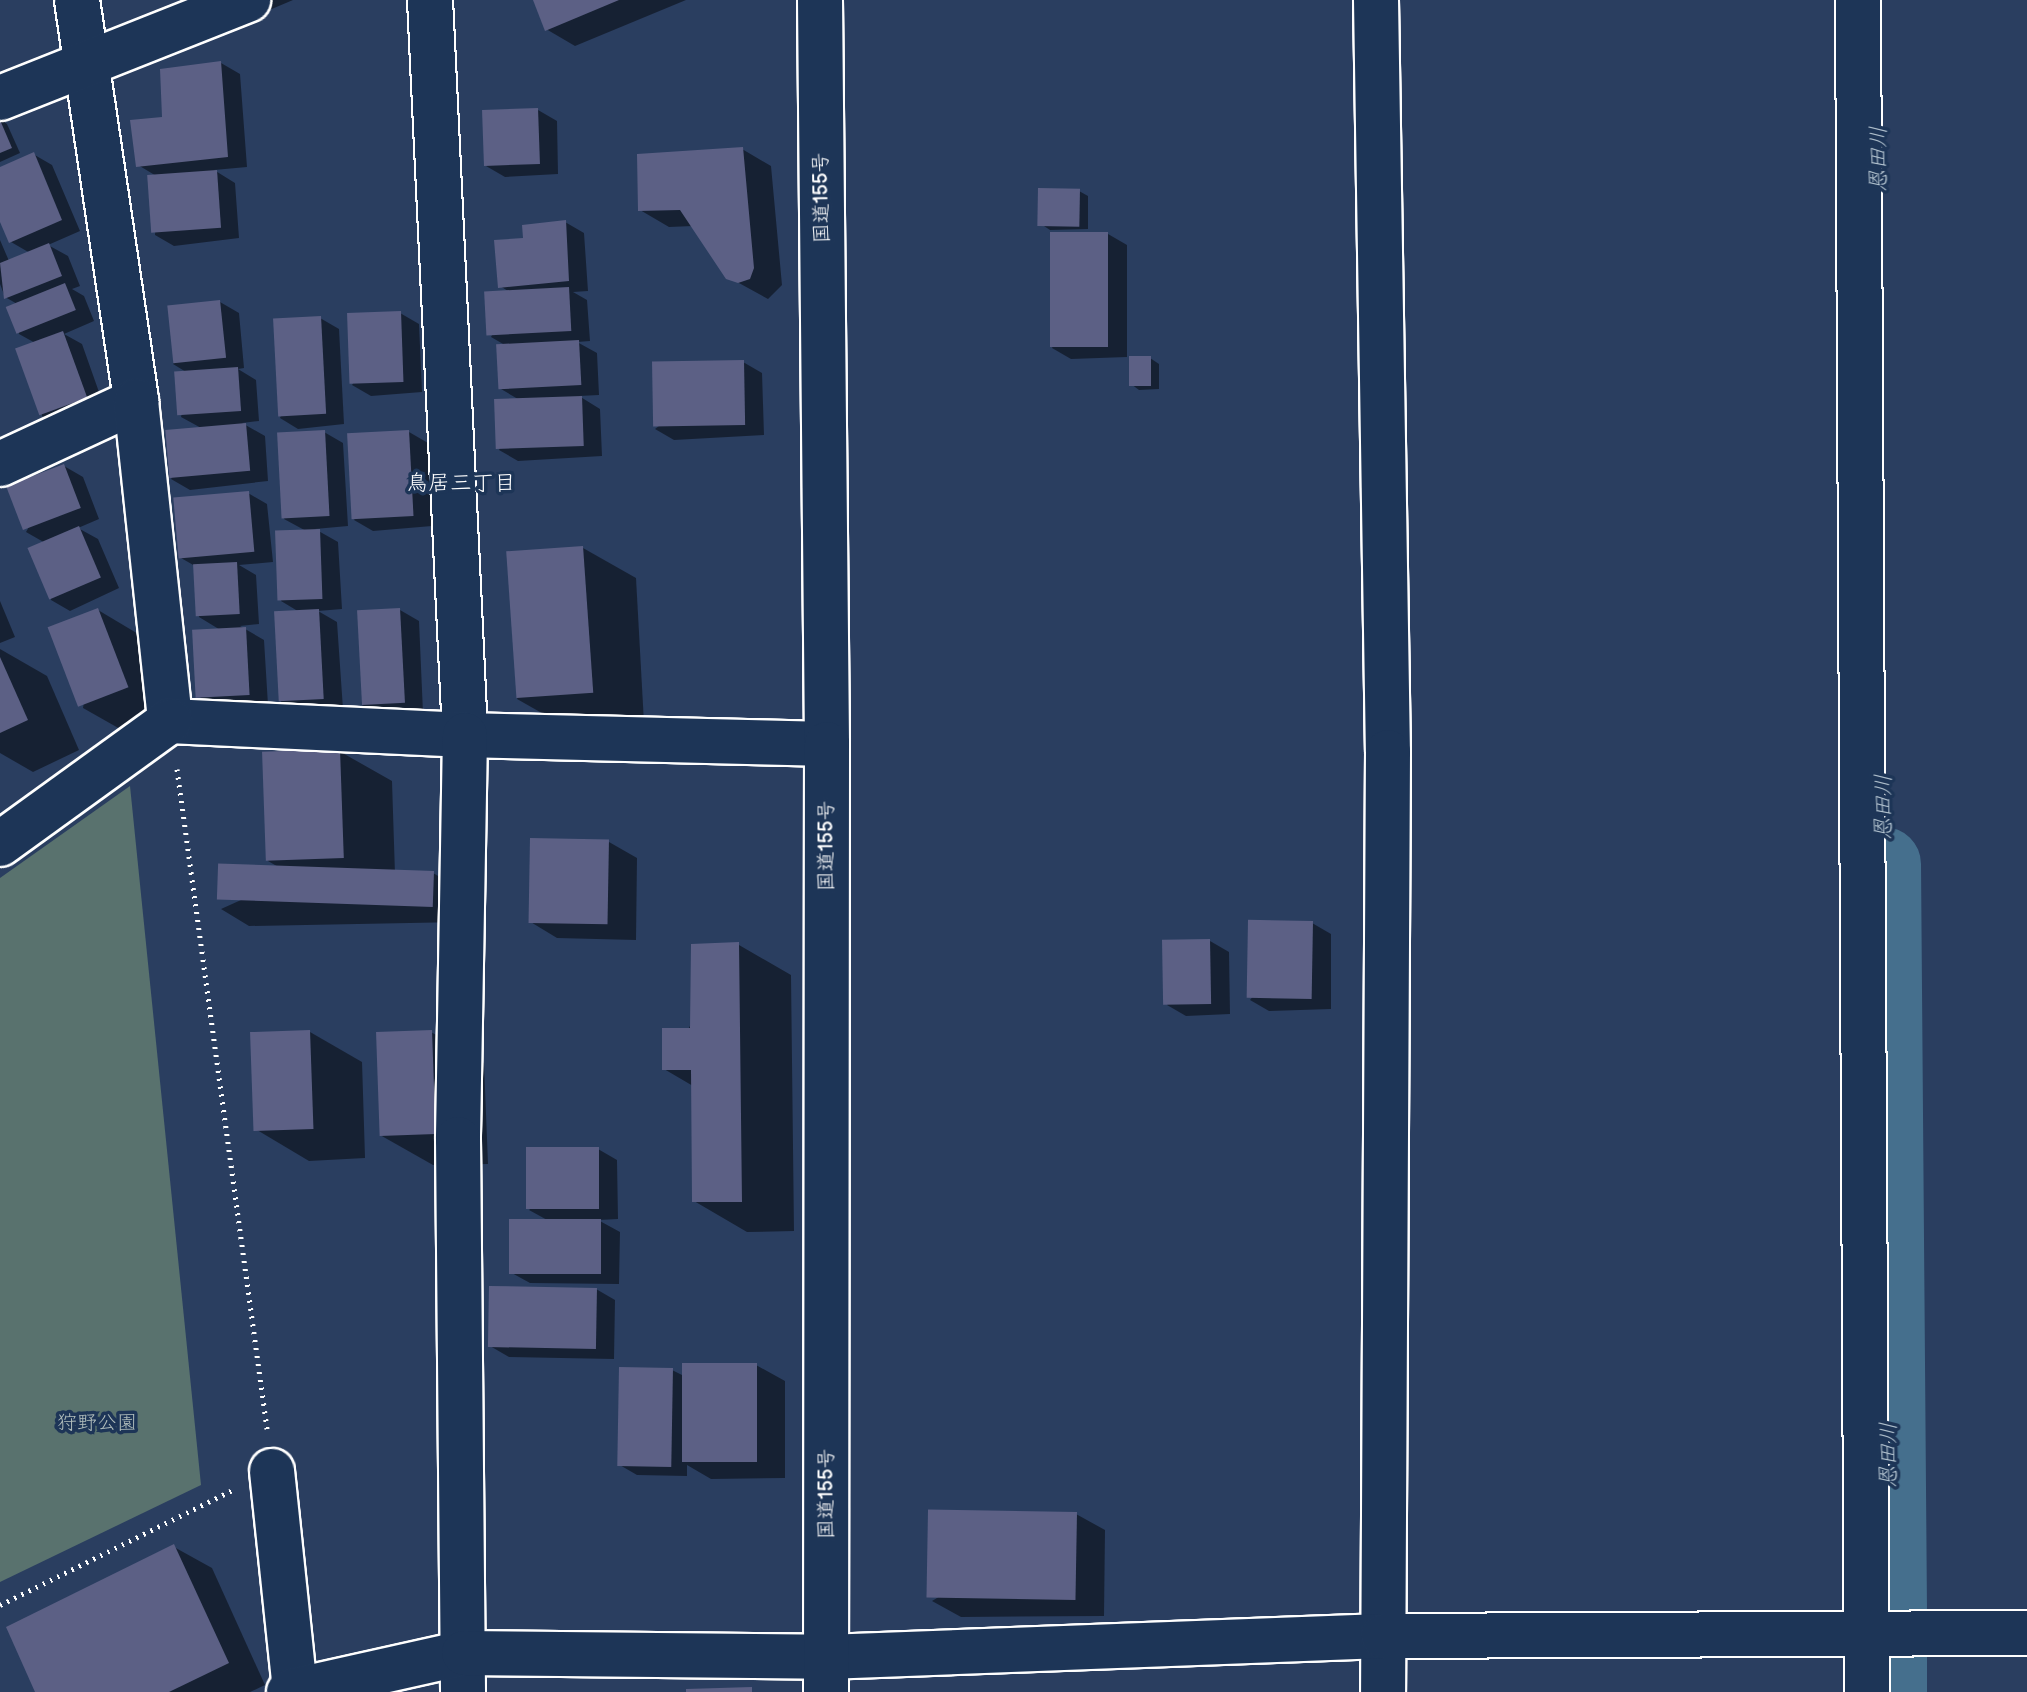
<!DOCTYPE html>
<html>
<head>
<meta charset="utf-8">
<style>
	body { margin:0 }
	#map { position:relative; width:2027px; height:1692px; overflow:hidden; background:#2a3e60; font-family:"Balsamiq Sans","Klee One",sans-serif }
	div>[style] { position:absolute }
	.green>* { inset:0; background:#59726e }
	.shadow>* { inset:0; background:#0007 }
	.river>* { height:74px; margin:-37px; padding:0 37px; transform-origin:37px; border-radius:37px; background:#456f8d }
	.building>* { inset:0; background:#5c6085; transform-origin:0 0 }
	.path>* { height:5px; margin-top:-2.5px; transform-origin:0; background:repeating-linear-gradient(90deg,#fff 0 2px,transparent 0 8px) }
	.roads { filter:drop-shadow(2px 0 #fff) drop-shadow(-2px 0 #fff) drop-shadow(0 2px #fff) drop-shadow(0 -2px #fff) }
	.minor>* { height:44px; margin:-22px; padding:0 22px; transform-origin:22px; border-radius:22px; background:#1d3557 }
	.highway>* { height:44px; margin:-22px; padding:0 22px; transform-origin:22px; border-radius:22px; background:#1d3557 }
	span { translate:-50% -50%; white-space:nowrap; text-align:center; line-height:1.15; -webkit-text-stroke:7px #1d3557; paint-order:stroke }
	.street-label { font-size:20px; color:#fff }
	.park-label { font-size:20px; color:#b4c0be }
	.water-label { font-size:22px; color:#b5c5d1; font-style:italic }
	.neighbourhood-label { font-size:22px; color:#fff }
</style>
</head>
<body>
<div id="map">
	<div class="green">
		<i style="clip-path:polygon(130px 786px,201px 1485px,0 1582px,0 878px)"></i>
	</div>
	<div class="shadow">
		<i style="clip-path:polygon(248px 0,293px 0,267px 11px)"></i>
		<i style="clip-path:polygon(535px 0,686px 0,575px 46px,546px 29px)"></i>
		<i style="clip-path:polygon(221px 63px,240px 74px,247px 167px,214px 170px,235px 183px,239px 238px,174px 246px,155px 235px,158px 177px,138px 165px,164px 119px)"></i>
		<i style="clip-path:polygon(538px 110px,557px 121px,558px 174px,505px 177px,486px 166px)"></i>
		<i style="clip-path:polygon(0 119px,7px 124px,20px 153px,0 162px)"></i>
		<i style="clip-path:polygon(742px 149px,771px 166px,782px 285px,768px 299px,728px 277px,693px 226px,669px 227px,640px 210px)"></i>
		<i style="clip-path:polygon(33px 154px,52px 165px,80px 231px,48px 245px,68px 256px,80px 286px,72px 289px,84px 296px,94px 321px,64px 334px,82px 344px,105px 409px,61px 427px,42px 416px,37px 344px,19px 334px,19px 305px,5px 297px,0 284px,0 240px,9px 261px,30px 253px,11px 242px,0 216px,0 170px)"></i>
		<i style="clip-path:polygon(1079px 191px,1088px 196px,1088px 229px,1050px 230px,1041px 224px)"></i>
		<i style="clip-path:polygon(565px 222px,584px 233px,588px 291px,573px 292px,587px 300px,590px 341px,577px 342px,597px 353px,599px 395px,579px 396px,600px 409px,602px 456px,518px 461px,499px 450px,523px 402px,501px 389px,510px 348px,491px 337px,513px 294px,500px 286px,525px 240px)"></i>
		<i style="clip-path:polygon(1108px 234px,1127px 245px,1127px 357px,1071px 359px,1052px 348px)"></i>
		<i style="clip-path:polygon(220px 302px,239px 313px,244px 368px,238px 369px,256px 380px,259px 421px,242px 423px,265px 436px,268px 481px,190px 490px,171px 479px,203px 429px,181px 417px,191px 375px,173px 364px)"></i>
		<i style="clip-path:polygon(400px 313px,419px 324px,422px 392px,371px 396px,352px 385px)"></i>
		<i style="clip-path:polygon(320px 318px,339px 329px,344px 424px,298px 429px,280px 418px)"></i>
		<i style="clip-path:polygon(1150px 358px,1159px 364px,1159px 389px,1139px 390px,1131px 384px)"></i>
		<i style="clip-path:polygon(743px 362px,762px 373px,764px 435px,674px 440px,655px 429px)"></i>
		<i style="clip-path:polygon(324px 432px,343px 443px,348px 526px,315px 529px,338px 542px,342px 609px,318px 611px,337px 622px,343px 709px,300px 713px,281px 702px,301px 613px,281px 601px,308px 532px,284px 519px)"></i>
		<i style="clip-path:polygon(409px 432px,428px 443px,432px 526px,373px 531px,354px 520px)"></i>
		<i style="clip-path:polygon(64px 466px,83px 477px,99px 519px,78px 528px,98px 539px,119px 588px,70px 611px,51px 600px,47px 544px,26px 532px)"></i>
		<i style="clip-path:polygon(248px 493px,267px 504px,273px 562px,239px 565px,256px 575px,259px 624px,240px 626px,264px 640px,268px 705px,217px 707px,198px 696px,222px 631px,199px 617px,195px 566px,181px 558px)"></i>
		<i style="clip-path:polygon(583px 548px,636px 578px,644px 723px,570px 729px,517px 699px)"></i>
		<i style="clip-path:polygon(0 601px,15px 637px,0 643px)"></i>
		<i style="clip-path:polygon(98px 610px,150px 641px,181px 717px,136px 738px,83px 708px)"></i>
		<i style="clip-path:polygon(400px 610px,419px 621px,423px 713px,381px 716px,362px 705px)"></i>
		<i style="clip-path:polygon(0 649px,47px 676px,79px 750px,33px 772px,0 753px)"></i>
		<i style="clip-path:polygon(339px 751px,392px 781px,395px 874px,433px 873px,462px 890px,462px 922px,249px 926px,221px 909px,294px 876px,268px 861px)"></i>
		<i style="clip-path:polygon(609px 842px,637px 858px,636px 940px,557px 938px,529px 921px)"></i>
		<i style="clip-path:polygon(1312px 923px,1331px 934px,1331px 1009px,1269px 1011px,1250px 1000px)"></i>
		<i style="clip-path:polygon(1210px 941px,1229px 952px,1230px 1014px,1186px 1016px,1167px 1005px)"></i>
		<i style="clip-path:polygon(739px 945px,791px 975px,794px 1231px,747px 1232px,694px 1201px,693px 1086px,664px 1069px)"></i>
		<i style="clip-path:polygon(310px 1032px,362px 1062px,365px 1158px,309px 1161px,257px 1130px)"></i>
		<i style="clip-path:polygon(431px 1032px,484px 1063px,488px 1164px,433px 1165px,380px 1135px)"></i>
		<i style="clip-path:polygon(598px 1149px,617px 1160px,618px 1219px,598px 1220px,620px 1232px,619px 1284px,530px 1283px,510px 1272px,549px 1221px,529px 1210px)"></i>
		<i style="clip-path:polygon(596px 1289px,615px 1300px,614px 1359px,509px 1357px,490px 1346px)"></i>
		<i style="clip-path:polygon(756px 1365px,785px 1381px,785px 1478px,711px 1479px,687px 1465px,687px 1476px,637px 1475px,618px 1464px,672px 1370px,684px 1376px)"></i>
		<i style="clip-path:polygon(1076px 1514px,1105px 1530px,1104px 1616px,961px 1617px,932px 1601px)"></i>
		<i style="clip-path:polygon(174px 1547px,212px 1568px,265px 1685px,250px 1692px,37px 1692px)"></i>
	</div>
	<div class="river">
		<i style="left:1884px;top:864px;width:751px;rotate:89.54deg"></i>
		<i style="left:1890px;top:1654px;width:38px;rotate:90deg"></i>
	</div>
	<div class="building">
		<i style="clip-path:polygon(533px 0,619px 0,545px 31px)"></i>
		<i style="clip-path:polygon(221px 61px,228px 157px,136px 167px,130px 120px,162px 117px,160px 69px)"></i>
		<i style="left:538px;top:108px;width:56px;height:56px;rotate:88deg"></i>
		<i style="clip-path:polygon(0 120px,12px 148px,0 153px)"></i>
		<i style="clip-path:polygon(743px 147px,754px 268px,750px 279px,738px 283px,726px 279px,680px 210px,638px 211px,637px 154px)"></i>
		<i style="clip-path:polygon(34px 152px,62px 220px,9px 243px,0 222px,0 167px)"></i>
		<i style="left:217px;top:170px;width:58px;height:70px;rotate:86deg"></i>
		<i style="left:1038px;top:188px;width:42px;height:38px;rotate:1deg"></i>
		<i style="clip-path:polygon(566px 220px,569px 281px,498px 288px,494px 240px,523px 238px,522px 225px)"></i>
		<i style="left:1108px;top:232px;width:115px;height:58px;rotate:90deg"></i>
		<i style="clip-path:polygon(49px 243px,62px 276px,4px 299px,0 263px)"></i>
		<i style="left:65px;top:283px;width:29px;height:64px;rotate:68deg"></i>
		<i style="left:569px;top:287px;width:44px;height:85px;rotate:87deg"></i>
		<i style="left:220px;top:300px;width:58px;height:53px;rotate:84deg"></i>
		<i style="left:401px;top:311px;width:71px;height:54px;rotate:88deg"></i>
		<i style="left:321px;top:316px;width:98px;height:48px;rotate:87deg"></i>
		<i style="left:63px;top:331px;width:71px;height:51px;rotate:70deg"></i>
		<i style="left:579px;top:340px;width:45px;height:83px;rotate:87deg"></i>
		<i style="left:1129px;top:356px;width:22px;height:30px"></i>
		<i style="left:744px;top:360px;width:65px;height:92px;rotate:89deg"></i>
		<i style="left:238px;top:367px;width:44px;height:64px;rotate:86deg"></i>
		<i style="left:582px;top:396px;width:50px;height:88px;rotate:88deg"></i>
		<i style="left:246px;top:423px;width:48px;height:81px;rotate:85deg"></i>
		<i style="left:325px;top:430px;width:86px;height:48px;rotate:87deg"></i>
		<i style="left:409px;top:430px;width:86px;height:62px;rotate:87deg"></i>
		<i style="left:64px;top:464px;width:47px;height:62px;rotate:69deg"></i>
		<i style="left:249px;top:491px;width:61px;height:76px;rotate:85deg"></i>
		<i style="left:79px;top:526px;width:56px;height:56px;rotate:67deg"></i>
		<i style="left:320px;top:529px;width:70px;height:45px;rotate:88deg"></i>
		<i style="left:583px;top:546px;width:147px;height:77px;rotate:86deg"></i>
		<i style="left:237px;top:562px;width:52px;height:44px;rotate:87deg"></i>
		<i style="left:98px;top:608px;width:85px;height:54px;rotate:69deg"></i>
		<i style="left:400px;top:608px;width:95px;height:43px;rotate:87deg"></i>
		<i style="left:319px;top:609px;width:90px;height:45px;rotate:87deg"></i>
		<i style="left:246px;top:627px;width:68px;height:54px;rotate:87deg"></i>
		<i style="clip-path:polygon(0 657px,28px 720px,0 733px)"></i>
		<i style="left:340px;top:749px;width:109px;height:78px;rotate:88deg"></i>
		<i style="left:530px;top:838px;width:79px;height:85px;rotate:1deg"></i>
		<i style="left:434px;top:871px;width:36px;height:216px;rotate:92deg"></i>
		<i style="left:1313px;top:921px;width:78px;height:65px;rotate:91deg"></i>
		<i style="left:1210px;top:939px;width:65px;height:48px;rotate:89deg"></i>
		<i style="clip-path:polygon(739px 942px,742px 1202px,692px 1202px,691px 1070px,662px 1070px,662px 1028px,690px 1028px,691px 944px)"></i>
		<i style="left:310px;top:1030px;width:99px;height:60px;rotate:88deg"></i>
		<i style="left:432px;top:1030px;width:104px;height:56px;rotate:88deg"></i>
		<i style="left:599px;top:1147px;width:62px;height:73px;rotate:90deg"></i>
		<i style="left:601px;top:1219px;width:55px;height:92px;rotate:90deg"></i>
		<i style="left:489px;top:1286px;width:108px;height:61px;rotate:1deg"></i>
		<i style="left:757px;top:1363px;width:99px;height:75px;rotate:90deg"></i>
		<i style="left:619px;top:1367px;width:54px;height:99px;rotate:1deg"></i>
		<i style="left:1077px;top:1512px;width:88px;height:149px;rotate:91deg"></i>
		<i style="clip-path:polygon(174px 1544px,229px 1663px,169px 1692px,35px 1692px,6px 1627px)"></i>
		<i style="clip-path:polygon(752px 1687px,752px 1692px,686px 1692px,686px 1689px)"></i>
	</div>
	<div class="path">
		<i style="left:177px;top:769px;width:666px;rotate:82.23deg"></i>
		<i style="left:0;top:1605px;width:260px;rotate:-26.3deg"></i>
	</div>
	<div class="roads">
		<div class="minor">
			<i style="left:77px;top:0;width:405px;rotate:81.6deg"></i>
			<i style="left:430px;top:0;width:736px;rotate:87.27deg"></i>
			<i style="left:465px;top:735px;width:362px;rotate:1.4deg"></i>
			<i style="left:1376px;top:0;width:752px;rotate:89.09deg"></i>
			<i style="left:1388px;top:752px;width:940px;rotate:90.3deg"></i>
			<i style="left:1858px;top:0;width:1692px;rotate:89.7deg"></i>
			<i style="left:0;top:98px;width:267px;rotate:-21.6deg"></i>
			<i style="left:0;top:464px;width:150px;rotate:-24.9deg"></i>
			<i style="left:136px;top:401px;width:322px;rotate:83.9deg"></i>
			<i style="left:170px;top:721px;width:295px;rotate:2.7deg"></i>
			<i style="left:465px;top:735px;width:404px;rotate:91deg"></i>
			<i style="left:458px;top:1139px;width:553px;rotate:89.48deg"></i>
			<i style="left:0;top:844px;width:210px;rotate:-35.9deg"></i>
			<i style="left:272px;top:1471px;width:219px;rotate:84deg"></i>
			<i style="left:289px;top:1692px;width:179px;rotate:-12.6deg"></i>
			<i style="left:464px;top:1653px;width:362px;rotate:0.6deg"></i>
			<i style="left:826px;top:1657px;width:557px;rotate:-2.16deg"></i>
			<i style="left:1383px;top:1636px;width:644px;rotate:-0.27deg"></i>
		</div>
		<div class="highway">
			<i style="left:820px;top:0;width:744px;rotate:89.46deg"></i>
			<i style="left:827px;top:744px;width:948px;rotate:90.06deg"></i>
		</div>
	</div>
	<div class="street-label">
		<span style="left:822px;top:198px;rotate:-91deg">国道155号</span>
		<span style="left:827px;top:846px;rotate:-90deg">国道155号</span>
		<span style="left:827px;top:1494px;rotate:-90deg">国道155号</span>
	</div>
	<div class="park-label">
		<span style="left:97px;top:1423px">狩野公園</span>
	</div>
	<div class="water-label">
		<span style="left:1879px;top:159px;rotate:-90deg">恩田川</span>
		<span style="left:1884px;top:807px;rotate:-90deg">恩田川</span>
		<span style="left:1889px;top:1455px;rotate:-90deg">恩田川</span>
	</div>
	<div class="neighbourhood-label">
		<span style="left:461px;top:484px">鳥居三丁目</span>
	</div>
</div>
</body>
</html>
